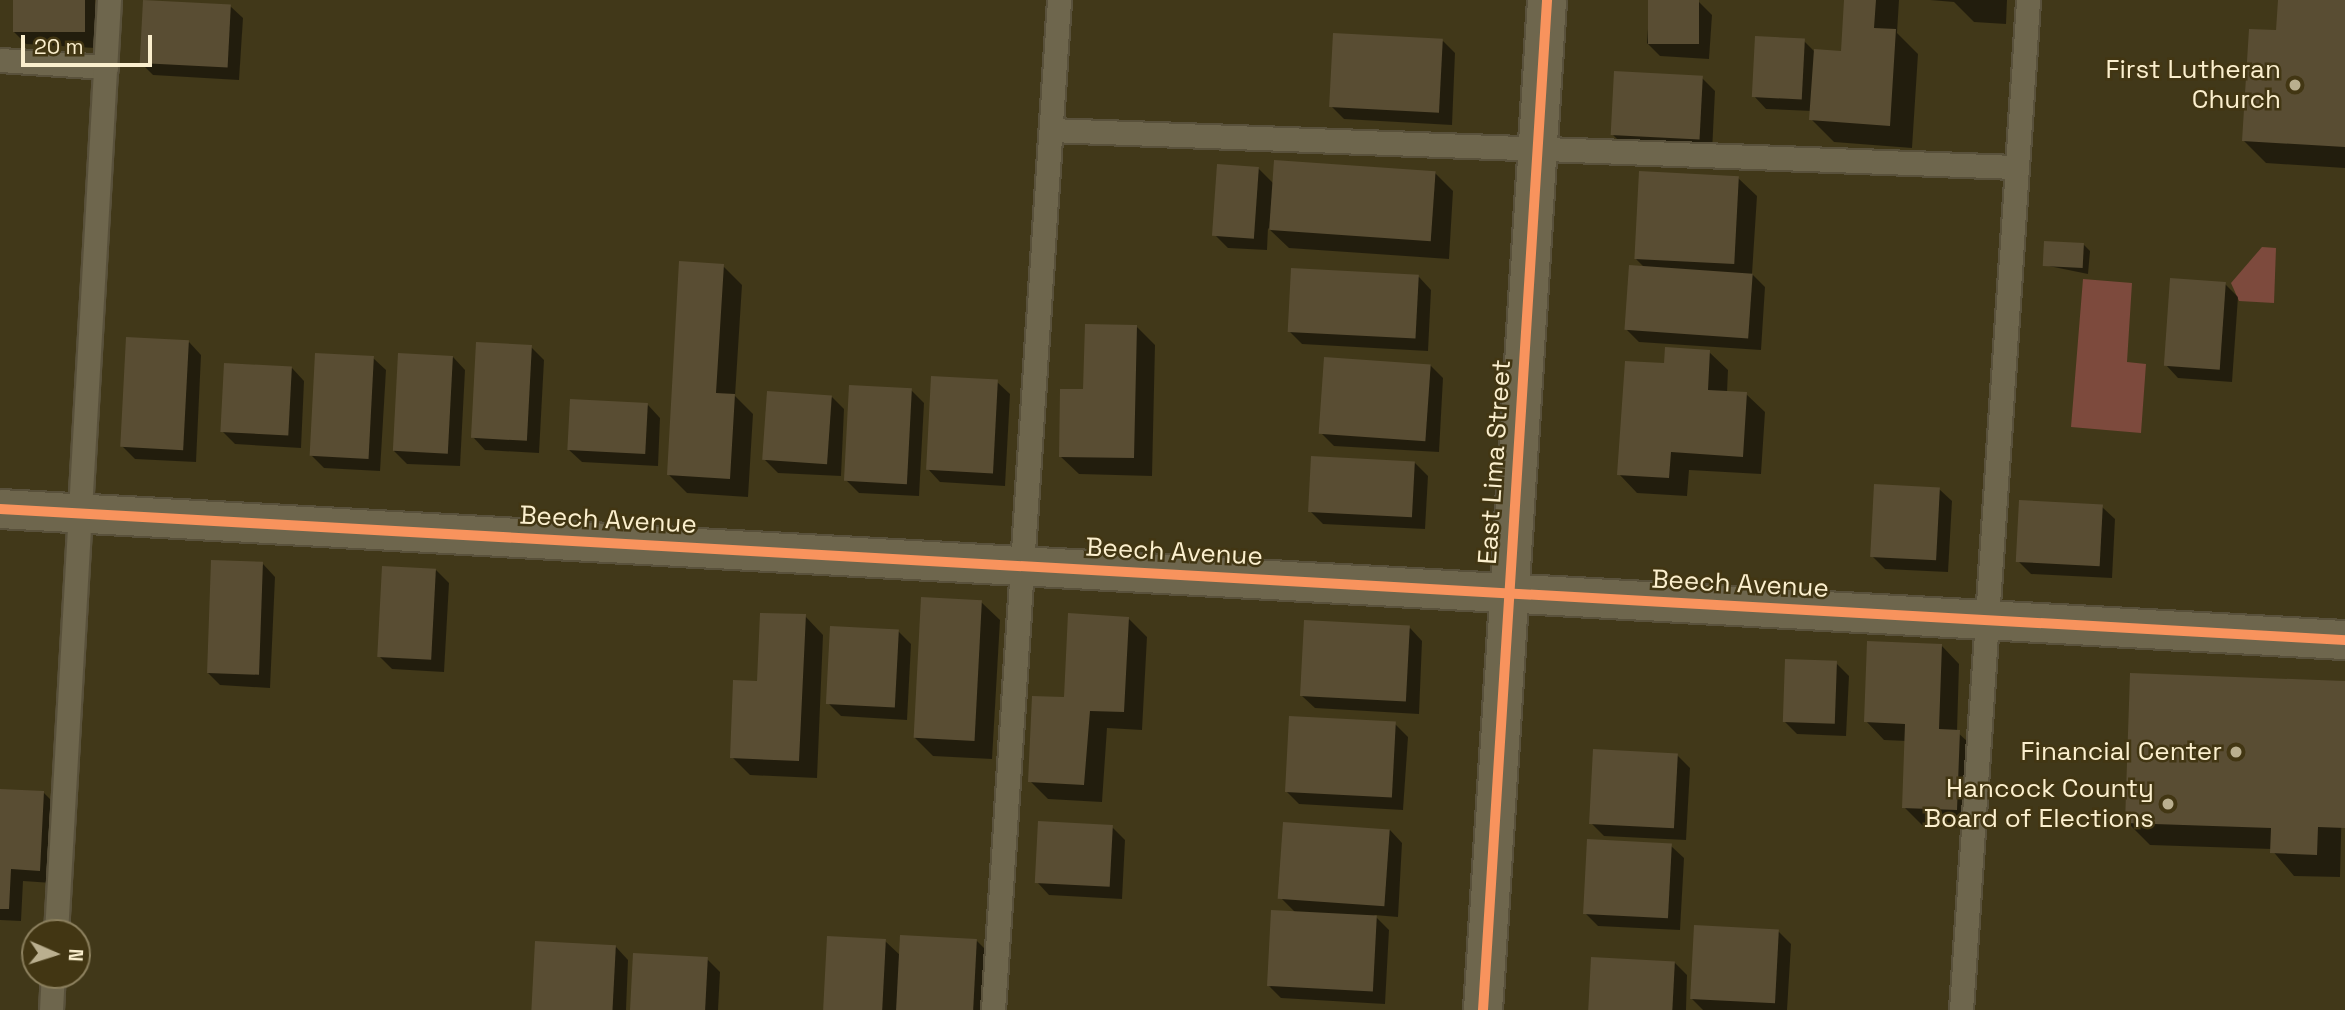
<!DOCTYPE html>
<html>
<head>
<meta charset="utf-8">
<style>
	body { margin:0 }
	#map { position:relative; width:2345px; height:1010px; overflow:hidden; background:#413819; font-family:"Space Grotesk",sans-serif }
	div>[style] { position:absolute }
	.green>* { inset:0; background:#7d4a3d }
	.shadow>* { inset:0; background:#0007 }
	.building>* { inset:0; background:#594d33; transform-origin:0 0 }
	.roads { filter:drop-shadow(2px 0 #59513b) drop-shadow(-2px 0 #59513b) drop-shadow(0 2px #59513b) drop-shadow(0 -2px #59513b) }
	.lane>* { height:23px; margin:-11.5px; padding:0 11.5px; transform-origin:11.5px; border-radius:11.5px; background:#6e664d }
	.street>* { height:38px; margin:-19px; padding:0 19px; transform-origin:19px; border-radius:19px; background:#6e664d }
	.secondary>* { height:38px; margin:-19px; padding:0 19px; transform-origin:19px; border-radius:19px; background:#6e664d }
	.cycleway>* { height:10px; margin:-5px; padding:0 5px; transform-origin:5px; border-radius:5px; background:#f8935d }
	.dots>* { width:19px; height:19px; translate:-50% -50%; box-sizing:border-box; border:4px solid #423613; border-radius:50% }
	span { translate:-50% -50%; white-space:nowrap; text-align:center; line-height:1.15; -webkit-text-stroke:5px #423613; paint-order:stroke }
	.poi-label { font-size:26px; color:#fbefce }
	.right { translate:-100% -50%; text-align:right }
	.street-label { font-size:26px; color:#fbefce }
	.north { position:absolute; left:21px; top:919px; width:70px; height:70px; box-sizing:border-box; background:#423613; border:2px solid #8c805e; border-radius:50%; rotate:93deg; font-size:19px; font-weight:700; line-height:28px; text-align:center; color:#fbefce }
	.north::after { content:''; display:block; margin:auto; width:24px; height:32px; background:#baaf8f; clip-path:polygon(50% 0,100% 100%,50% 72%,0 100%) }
	.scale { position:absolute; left:21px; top:35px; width:131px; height:32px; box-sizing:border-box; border:4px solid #fbefce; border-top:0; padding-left:9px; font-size:21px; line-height:24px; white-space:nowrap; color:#fbefce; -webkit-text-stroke:5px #423613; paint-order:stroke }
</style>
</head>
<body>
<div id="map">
	<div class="green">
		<i style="clip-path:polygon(2262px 247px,2276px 248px,2274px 303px,2239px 301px,2231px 283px)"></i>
		<i style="clip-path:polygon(2083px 279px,2132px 283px,2127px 362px,2146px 364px,2141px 433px,2071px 427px)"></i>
	</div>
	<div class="shadow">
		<i style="clip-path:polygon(15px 0,95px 0,95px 48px,26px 44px,13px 31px)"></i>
		<i style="clip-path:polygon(1650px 0,1699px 2px,1712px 15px,1709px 59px,1660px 56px,1647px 43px)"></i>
		<i style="clip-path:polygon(1846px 0,1899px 0,1897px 33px,1918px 54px,1912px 148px,1834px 142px,1811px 119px,1812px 111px,1766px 109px,1754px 96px,1804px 41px,1814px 51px,1842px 53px)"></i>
		<i style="clip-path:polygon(1930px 0,2007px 0,2006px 24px,1974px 22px,1954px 2px)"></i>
		<i style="clip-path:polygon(2279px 0,2345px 0,2345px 168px,2266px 163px,2243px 140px,2277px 32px)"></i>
		<i style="clip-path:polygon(230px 6px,243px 18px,239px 80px,153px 75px,140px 62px)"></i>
		<i style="clip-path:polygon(1443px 41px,1455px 53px,1452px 125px,1344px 119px,1331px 106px)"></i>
		<i style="clip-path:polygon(1702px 78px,1715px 91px,1712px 152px,1625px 147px,1612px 134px)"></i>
		<i style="clip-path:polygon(1258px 168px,1274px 184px,1435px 173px,1453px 191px,1449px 259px,1289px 248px,1268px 228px,1267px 250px,1228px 248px,1215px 235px)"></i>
		<i style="clip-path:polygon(1738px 178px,1757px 196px,1752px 274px,1765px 287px,1761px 350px,1639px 342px,1627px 330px,1645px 268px,1636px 259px)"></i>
		<i style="clip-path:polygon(2084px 245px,2090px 251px,2088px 274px,2044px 265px)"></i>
		<i style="clip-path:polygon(723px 266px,742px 285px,735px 396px,753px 414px,748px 497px,687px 493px,669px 475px)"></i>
		<i style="clip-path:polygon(1419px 277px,1431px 290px,1428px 351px,1302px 344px,1289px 331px)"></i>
		<i style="clip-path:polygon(2225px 284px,2238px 297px,2232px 382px,2178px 378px,2166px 365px)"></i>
		<i style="clip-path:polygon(1137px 327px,1155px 345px,1152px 476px,1079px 474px,1060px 456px,1085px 390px)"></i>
		<i style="clip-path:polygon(189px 342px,201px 355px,196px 462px,135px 459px,122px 446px)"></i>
		<i style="clip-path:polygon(531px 347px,544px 360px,539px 453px,485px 450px,473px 437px)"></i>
		<i style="clip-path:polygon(1709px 352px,1728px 370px,1727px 393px,1746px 394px,1765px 412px,1761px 474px,1689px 470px,1687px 496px,1637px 493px,1619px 474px,1665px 365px)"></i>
		<i style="clip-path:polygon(453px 357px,465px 370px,460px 466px,407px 464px,394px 451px)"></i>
		<i style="clip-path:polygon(373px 358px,386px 370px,380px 471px,324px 468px,311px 455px)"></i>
		<i style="clip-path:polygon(1430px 365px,1443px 378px,1439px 452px,1334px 446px,1321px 433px)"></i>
		<i style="clip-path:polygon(292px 368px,304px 381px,301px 448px,235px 444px,222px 431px)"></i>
		<i style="clip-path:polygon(997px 382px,1010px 394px,1005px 486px,940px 482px,928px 469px)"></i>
		<i style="clip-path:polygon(911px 390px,924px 403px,919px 496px,859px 493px,846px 480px)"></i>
		<i style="clip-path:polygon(832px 397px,844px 409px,841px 476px,778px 473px,765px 460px)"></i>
		<i style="clip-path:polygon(648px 405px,660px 418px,658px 466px,582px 462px,569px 450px)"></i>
		<i style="clip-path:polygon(1415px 463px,1428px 476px,1425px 529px,1323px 524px,1310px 511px)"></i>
		<i style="clip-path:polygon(1939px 489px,1952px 501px,1948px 572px,1885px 569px,1872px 556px)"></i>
		<i style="clip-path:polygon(2102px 507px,2115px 519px,2112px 578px,2031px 574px,2018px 561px)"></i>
		<i style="clip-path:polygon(263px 564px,275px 577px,270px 688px,220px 685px,207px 672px)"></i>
		<i style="clip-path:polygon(436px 570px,449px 583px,444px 672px,392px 669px,379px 656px)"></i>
		<i style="clip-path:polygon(981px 602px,1000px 620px,992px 759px,933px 756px,915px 738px)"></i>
		<i style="clip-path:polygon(805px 616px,823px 635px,817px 778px,750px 775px,732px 757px,759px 682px)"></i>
		<i style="clip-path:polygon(1129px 619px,1147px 637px,1142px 730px,1107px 728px,1102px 802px,1048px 799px,1030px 781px,1066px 699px)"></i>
		<i style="clip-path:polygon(1410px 628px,1422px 641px,1419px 714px,1315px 708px,1302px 696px)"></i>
		<i style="clip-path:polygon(898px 631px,911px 644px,907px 720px,841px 716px,828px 703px)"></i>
		<i style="clip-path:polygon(1941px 645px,1959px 664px,1957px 732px,1977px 750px,1975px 828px,1923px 826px,1904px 807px,1907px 741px,1884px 740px,1866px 721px)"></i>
		<i style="clip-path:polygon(1836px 663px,1849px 676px,1846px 736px,1797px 734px,1784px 721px)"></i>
		<i style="clip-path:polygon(2345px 683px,2340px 877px,2294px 876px,2271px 849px,2150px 845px,2127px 822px)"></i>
		<i style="clip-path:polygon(1395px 724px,1408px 737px,1403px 810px,1299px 804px,1287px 792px)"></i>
		<i style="clip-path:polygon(1677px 755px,1690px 768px,1686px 840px,1604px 836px,1591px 823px)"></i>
		<i style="clip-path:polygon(0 790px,44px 793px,57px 806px,52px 883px,23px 881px,21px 921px,0 920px)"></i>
		<i style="clip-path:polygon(1112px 827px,1125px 840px,1122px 899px,1049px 895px,1037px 882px)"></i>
		<i style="clip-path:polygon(1390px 830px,1402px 843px,1398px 917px,1374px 915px,1389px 930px,1385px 1004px,1281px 998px,1268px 985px,1296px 913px,1281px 898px)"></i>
		<i style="clip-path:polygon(1671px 846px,1684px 858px,1680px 930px,1598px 926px,1585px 913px)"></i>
		<i style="clip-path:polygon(1778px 931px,1791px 944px,1787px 1010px,1703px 1010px,1692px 999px)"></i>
		<i style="clip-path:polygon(885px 941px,901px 956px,977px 941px,989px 953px,986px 1010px,825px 1010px)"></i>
		<i style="clip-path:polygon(616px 947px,628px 960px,626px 1010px,533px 1010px)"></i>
		<i style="clip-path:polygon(707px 959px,720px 972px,718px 1010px,632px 1010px)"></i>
		<i style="clip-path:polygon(1674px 962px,1687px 975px,1686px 1010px,1590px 1010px)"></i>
	</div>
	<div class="building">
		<i style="left:13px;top:0;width:72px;height:32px"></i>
		<i style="left:143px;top:0;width:88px;height:63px;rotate:3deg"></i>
		<i style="left:1648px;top:0;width:51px;height:44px"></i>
		<i style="clip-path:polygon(1844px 0,1876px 0,1874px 28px,1896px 29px,1890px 126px,1809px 120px,1814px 49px,1841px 51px)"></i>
		<i style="clip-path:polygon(2278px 0,2345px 0,2345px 147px,2242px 141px,2249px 29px,2276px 30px)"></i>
		<i style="left:1333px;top:33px;width:110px;height:74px;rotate:3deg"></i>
		<i style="left:1755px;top:36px;width:50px;height:61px;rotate:3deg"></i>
		<i style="left:1614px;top:71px;width:89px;height:64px;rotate:3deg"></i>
		<i style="left:1274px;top:160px;width:162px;height:70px;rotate:4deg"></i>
		<i style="left:1217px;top:164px;width:42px;height:72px;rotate:4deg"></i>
		<i style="left:1639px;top:171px;width:100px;height:88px;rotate:3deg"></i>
		<i style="left:2044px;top:241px;width:40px;height:25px;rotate:3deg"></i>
		<i style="clip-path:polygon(679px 261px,724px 264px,716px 393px,735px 394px,730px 479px,667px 475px)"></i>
		<i style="left:1629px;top:265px;width:124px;height:65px;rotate:4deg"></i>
		<i style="left:1291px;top:268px;width:128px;height:64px;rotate:3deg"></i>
		<i style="left:2170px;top:278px;width:56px;height:88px;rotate:4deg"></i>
		<i style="clip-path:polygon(1085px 324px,1137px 325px,1134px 458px,1059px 457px,1060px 389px,1083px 389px)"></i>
		<i style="left:126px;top:337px;width:63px;height:110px;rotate:3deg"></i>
		<i style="left:476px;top:342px;width:56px;height:96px;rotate:3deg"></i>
		<i style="clip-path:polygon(1665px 347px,1710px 350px,1708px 390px,1747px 392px,1743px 457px,1671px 452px,1669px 478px,1617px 475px,1625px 361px,1664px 363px)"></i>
		<i style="left:315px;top:353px;width:59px;height:103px;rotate:3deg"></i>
		<i style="left:398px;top:353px;width:55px;height:98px;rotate:3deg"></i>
		<i style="left:1324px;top:357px;width:107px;height:77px;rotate:4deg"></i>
		<i style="left:224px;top:363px;width:68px;height:69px;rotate:3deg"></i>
		<i style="left:931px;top:376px;width:67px;height:94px;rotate:3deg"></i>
		<i style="left:849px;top:385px;width:63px;height:96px;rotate:3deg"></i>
		<i style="left:767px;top:391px;width:65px;height:69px;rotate:4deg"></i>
		<i style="left:570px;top:399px;width:78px;height:51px;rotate:3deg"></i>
		<i style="left:1311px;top:456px;width:104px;height:56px;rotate:3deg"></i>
		<i style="left:1874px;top:484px;width:66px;height:73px;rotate:3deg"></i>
		<i style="left:2019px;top:500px;width:84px;height:62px;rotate:3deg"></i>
		<i style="left:211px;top:560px;width:52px;height:113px;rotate:2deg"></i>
		<i style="left:382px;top:566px;width:54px;height:91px;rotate:3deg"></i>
		<i style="left:921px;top:597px;width:61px;height:141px;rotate:3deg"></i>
		<i style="clip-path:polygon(760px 613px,806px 614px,799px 761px,730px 758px,733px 680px,757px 681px)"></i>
		<i style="clip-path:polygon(1068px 613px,1129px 617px,1124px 712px,1090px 711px,1084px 785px,1028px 782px,1032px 696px,1064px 697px)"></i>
		<i style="left:1304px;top:620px;width:106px;height:76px;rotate:3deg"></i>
		<i style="left:830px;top:626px;width:69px;height:78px;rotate:3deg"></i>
		<i style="clip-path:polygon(1867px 641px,1942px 644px,1939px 729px,1960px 730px,1957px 810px,1902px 808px,1905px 724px,1864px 722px)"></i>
		<i style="left:1785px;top:659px;width:52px;height:63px;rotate:2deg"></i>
		<i style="clip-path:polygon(2130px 673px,2345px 681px,2345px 828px,2318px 827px,2317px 855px,2270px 853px,2271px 828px,2125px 823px)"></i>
		<i style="left:1289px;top:716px;width:107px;height:76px;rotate:3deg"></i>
		<i style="left:1593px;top:749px;width:85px;height:75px;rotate:3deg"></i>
		<i style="clip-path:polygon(0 789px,44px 791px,40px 871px,11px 869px,9px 909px,0 909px)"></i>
		<i style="left:1038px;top:821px;width:75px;height:62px;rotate:3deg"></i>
		<i style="left:1283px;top:822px;width:107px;height:77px;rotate:4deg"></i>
		<i style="left:1587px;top:839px;width:85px;height:75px;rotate:3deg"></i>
		<i style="left:1271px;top:910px;width:106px;height:76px;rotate:3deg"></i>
		<i style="left:1694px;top:925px;width:85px;height:74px;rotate:3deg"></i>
		<i style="left:900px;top:935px;width:77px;height:75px;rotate:3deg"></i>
		<i style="left:827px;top:936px;width:59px;height:74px;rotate:3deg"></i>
		<i style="left:535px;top:941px;width:81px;height:69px;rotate:3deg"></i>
		<i style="left:633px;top:953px;width:75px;height:57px;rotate:3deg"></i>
		<i style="left:1591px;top:957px;width:84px;height:53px;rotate:3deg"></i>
	</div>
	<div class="roads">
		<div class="lane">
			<i style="left:0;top:60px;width:106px;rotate:3.8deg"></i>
			<i style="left:1051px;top:130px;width:966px;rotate:2.2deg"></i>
			<i style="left:56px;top:933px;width:935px;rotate:-86.75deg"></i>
			<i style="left:51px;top:1010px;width:35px;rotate:-87deg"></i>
			<i style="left:993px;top:1010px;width:1012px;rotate:-86.26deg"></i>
			<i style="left:1961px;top:1010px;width:1012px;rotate:-86.2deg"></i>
		</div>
		<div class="street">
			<i style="left:1483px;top:1010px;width:1012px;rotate:-86.37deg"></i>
		</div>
		<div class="secondary">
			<i style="left:0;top:509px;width:2349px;rotate:3.2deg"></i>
		</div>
	</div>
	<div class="cycleway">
		<i style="left:0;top:509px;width:2349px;rotate:3.2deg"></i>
		<i style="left:1483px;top:1010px;width:1012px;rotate:-86.37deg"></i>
	</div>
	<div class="dots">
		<i style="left:2295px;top:85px;background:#baaf8f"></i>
		<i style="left:2236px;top:752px;background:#baaf8f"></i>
		<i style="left:2168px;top:804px;background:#baaf8f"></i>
	</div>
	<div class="poi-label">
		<span class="right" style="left:2281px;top:85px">First Lutheran<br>Church</span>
		<span class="right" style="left:2222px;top:752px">Financial Center</span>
		<span class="right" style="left:2154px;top:804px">Hancock County<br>Board of Elections</span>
	</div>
	<div class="street-label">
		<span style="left:1495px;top:462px;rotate:-86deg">East Lima Street</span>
		<span style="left:608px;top:520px;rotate:3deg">Beech Avenue</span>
		<span style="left:1174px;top:552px;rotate:3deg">Beech Avenue</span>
		<span style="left:1740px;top:584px;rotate:3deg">Beech Avenue</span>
	</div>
	<div class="north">N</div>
	<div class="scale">20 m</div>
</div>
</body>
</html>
